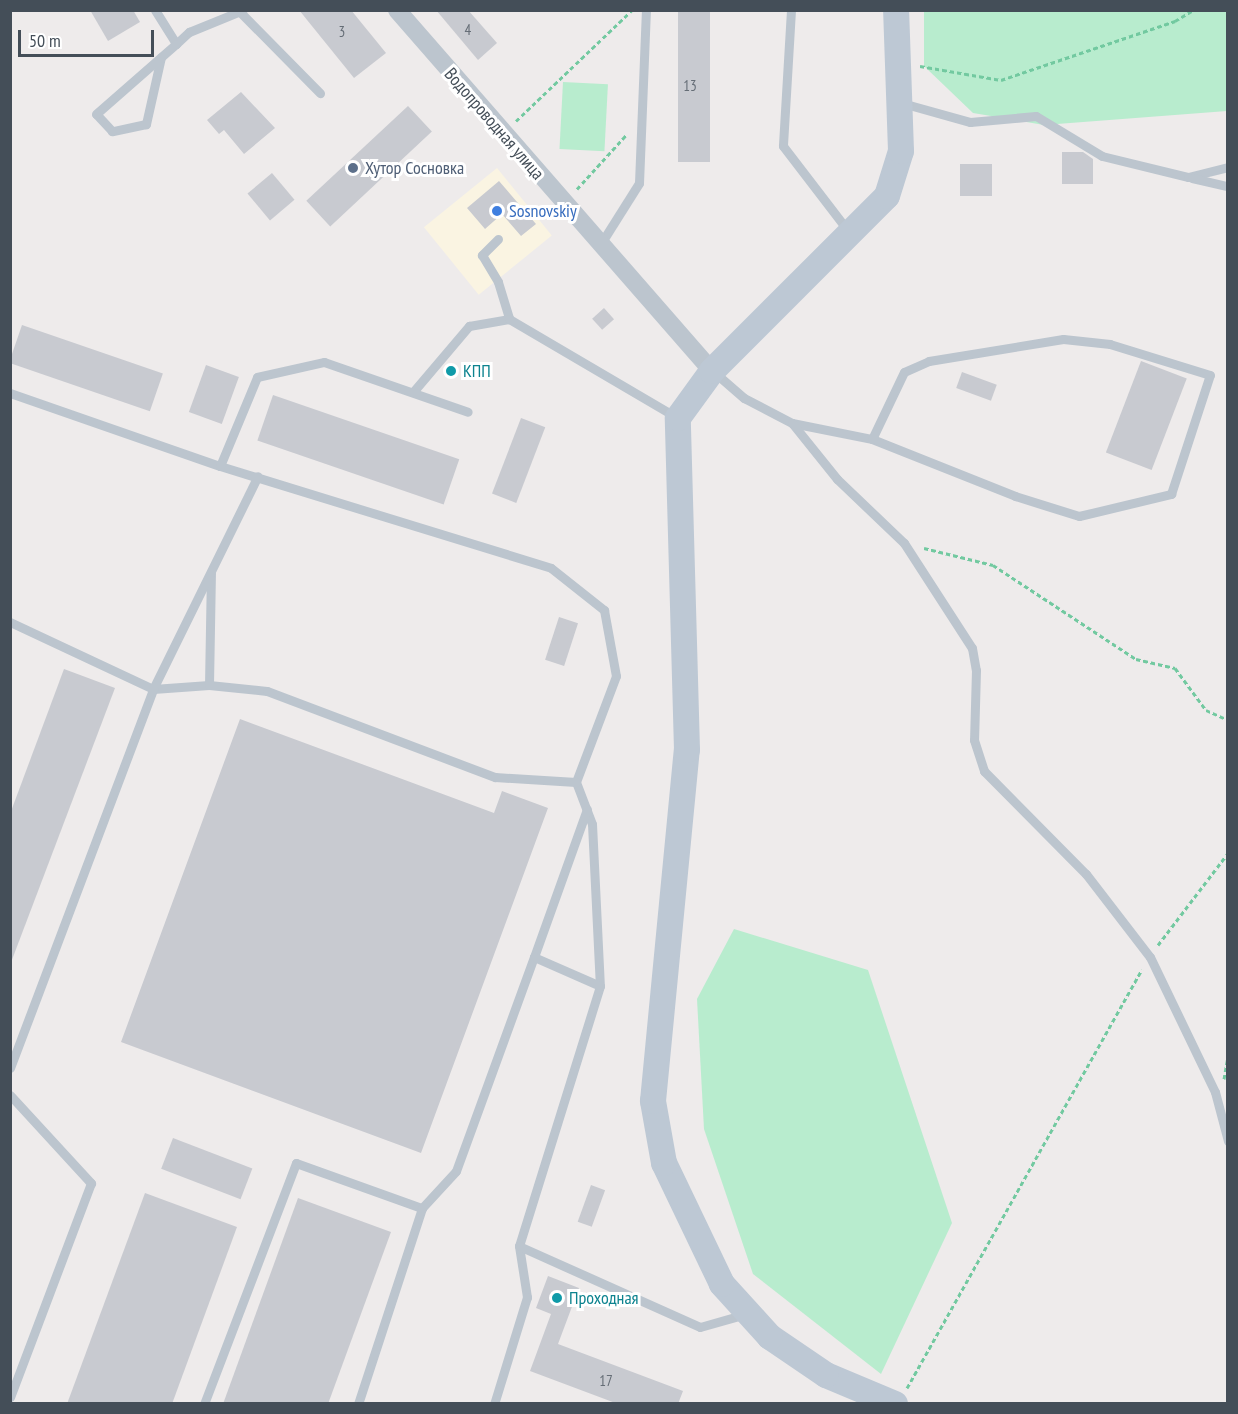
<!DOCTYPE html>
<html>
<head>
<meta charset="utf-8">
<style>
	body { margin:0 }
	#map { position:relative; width:1238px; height:1414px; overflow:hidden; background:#eeebeb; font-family:"PT Sans Narrow",sans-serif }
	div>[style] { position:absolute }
	.commercial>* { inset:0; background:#faf4e2; transform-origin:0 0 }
	.green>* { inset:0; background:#b8ecce; transform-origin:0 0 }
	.building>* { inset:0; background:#c8cad0; transform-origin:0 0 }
	.path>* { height:3px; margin-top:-1.5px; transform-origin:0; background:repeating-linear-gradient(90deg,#72c9a0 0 4.5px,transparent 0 7.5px) }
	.lane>* { height:9px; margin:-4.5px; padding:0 4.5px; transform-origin:4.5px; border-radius:4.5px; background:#bcc5ce }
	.street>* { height:18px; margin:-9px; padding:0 9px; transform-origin:9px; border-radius:9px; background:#bcc5ce }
	.secondary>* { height:26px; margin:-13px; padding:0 13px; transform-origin:13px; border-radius:13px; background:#bdc8d4 }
	.dots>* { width:16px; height:16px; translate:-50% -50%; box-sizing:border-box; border:3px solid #fff; border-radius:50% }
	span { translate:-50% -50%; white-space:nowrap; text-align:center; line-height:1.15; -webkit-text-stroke:6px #fff; paint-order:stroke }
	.number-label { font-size:15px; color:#656d76 }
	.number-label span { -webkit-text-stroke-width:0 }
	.street-label { font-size:18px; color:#444e58 }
	.service-label { font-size:18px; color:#4e5e75 }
	.left { translate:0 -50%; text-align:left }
	.shop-label { font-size:18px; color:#366cbe }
	.culture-label { font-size:18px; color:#0d838f }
	.frame { position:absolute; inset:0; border:12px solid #444e58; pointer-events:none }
	.scale { position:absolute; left:18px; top:30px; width:136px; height:27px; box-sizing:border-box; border:3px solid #444e58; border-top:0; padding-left:8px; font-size:18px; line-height:21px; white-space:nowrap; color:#444e58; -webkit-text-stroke:4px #fff; paint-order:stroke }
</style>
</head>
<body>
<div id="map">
	<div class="commercial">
		<i style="left:497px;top:168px;width:87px;height:94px;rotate:51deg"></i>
	</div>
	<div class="green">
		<i style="clip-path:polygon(924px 11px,1227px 11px,1227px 111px,1044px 125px,973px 113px,924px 66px)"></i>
		<i style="left:563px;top:82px;width:45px;height:67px;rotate:3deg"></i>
		<i style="clip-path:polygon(734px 929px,868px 970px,952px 1223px,881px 1374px,753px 1274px,704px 1129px,697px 999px)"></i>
	</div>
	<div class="building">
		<i style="clip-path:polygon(90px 10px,133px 10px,140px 22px,108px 41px)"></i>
		<i style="clip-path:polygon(299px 10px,351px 10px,386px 53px,354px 78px)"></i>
		<i style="clip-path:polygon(436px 10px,468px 10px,497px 43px,478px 60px)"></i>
		<i style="left:678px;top:10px;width:32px;height:152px"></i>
		<i style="clip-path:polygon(241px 92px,275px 128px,244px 154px,224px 130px,219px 134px,207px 120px)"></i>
		<i style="left:408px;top:106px;width:35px;height:139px;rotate:47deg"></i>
		<i style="clip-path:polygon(1062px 152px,1083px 152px,1093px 159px,1093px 184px,1062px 184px)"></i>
		<i style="left:960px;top:164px;width:32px;height:32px"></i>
		<i style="left:272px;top:173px;width:35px;height:32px;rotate:50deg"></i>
		<i style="clip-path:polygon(499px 181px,536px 224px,521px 236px,502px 214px,485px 229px,467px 208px)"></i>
		<i style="left:604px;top:308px;width:15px;height:16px;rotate:48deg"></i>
		<i style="left:22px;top:325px;width:149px;height:40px;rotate:19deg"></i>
		<i style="left:1141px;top:361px;width:49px;height:98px;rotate:21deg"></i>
		<i style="left:206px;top:365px;width:35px;height:50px;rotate:20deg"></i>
		<i style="left:962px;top:372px;width:37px;height:17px;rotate:20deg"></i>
		<i style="left:273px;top:395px;width:197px;height:48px;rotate:19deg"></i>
		<i style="left:521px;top:418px;width:26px;height:81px;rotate:21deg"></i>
		<i style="left:559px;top:617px;width:20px;height:45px;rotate:18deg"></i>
		<i style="clip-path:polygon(64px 669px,115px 688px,10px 965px,10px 814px)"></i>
		<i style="clip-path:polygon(240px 719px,494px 813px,502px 791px,548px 808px,421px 1153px,121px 1042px)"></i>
		<i style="left:173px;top:1138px;width:85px;height:33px;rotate:21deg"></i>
		<i style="left:591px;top:1185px;width:15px;height:39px;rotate:20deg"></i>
		<i style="clip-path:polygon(145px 1193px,237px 1227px,172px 1404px,67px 1404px)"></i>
		<i style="clip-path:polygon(298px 1198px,391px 1232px,328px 1404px,223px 1404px)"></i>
		<i style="clip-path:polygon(548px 1276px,579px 1288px,558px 1344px,683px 1391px,678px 1404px,618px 1404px,530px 1371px,551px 1314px,536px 1308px)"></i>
	</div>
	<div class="path">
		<i style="left:920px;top:66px;width:82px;rotate:9.8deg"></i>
		<i style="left:1001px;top:80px;width:184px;rotate:-18.7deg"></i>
		<i style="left:1175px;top:21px;width:21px;rotate:-31deg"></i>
		<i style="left:516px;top:121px;width:161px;rotate:-43.7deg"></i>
		<i style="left:577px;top:189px;width:74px;rotate:-47.7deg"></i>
		<i style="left:924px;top:548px;width:71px;rotate:13.8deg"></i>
		<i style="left:993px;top:565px;width:171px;rotate:33.3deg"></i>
		<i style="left:1136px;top:659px;width:40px;rotate:13deg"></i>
		<i style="left:1175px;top:668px;width:52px;rotate:53.6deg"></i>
		<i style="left:1206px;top:710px;width:24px;rotate:24deg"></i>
		<i style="left:1158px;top:945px;width:116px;rotate:-52.7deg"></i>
		<i style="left:1224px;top:1079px;width:22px;rotate:-80deg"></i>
		<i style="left:907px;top:1388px;width:480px;rotate:-60.7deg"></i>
	</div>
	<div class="lane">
		<i style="left:155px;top:10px;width:40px;rotate:58deg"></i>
		<i style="left:176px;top:44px;width:18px;rotate:-43deg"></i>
		<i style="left:189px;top:32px;width:58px;rotate:-22.2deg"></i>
		<i style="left:791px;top:10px;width:136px;rotate:93.4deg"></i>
		<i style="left:783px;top:146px;width:108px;rotate:52.5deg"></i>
		<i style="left:240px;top:12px;width:114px;rotate:45.4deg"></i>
		<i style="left:161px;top:57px;width:69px;rotate:102.6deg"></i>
		<i style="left:146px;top:124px;width:35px;rotate:168deg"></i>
		<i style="left:112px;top:131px;width:23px;rotate:-133deg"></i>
		<i style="left:96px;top:114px;width:106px;rotate:-41.2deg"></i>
		<i style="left:902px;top:103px;width:71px;rotate:15.6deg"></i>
		<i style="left:970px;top:122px;width:66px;rotate:-5.2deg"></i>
		<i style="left:1036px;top:116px;width:77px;rotate:31.2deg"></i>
		<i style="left:1102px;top:156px;width:89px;rotate:13.7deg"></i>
		<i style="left:1188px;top:177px;width:41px;rotate:-14deg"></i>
		<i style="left:1192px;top:178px;width:37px;rotate:13deg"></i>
		<i style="left:498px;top:239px;width:23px;rotate:135deg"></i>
		<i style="left:482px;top:255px;width:31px;rotate:59deg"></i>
		<i style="left:498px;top:282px;width:39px;rotate:73deg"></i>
		<i style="left:600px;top:245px;width:73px;rotate:-57.8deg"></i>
		<i style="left:639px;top:183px;width:173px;rotate:-87.7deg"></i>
		<i style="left:714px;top:372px;width:40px;rotate:41deg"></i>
		<i style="left:744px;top:398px;width:54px;rotate:27.5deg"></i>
		<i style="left:792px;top:423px;width:82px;rotate:11.3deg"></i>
		<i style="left:872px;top:439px;width:154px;rotate:21.7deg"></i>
		<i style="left:1015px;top:496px;width:67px;rotate:17.4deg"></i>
		<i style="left:1079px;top:516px;width:95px;rotate:-13.4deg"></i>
		<i style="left:1171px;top:494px;width:125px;rotate:-71.9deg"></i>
		<i style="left:1210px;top:375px;width:105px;rotate:-162.8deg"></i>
		<i style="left:1110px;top:344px;width:47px;rotate:-173.9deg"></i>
		<i style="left:1063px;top:339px;width:136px;rotate:170.7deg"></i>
		<i style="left:929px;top:361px;width:27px;rotate:156deg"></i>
		<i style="left:904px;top:372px;width:74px;rotate:115.5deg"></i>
		<i style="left:413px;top:392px;width:87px;rotate:-49.7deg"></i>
		<i style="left:469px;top:326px;width:41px;rotate:-9.9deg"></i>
		<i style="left:509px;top:319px;width:194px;rotate:30.4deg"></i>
		<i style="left:10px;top:393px;width:222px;rotate:19.2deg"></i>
		<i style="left:220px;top:466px;width:346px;rotate:17.1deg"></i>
		<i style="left:551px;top:568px;width:68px;rotate:38.4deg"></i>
		<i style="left:604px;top:610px;width:67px;rotate:79.7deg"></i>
		<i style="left:616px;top:676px;width:113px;rotate:110.7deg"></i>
		<i style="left:576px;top:782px;width:45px;rotate:69.1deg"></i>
		<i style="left:592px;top:824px;width:162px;rotate:87.2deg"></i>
		<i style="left:600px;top:986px;width:272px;rotate:107.3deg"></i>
		<i style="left:519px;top:1246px;width:52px;rotate:81.1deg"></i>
		<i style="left:527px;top:1297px;width:112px;rotate:107.1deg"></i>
		<i style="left:792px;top:423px;width:72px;rotate:51.2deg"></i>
		<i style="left:837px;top:479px;width:93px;rotate:43.7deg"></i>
		<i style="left:904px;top:543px;width:125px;rotate:57.1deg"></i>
		<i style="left:972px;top:648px;width:22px;rotate:80deg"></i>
		<i style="left:976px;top:670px;width:70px;rotate:91.6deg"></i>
		<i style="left:974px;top:740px;width:33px;rotate:72deg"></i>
		<i style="left:984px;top:771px;width:145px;rotate:45.3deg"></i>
		<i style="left:1086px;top:874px;width:105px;rotate:52.4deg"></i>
		<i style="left:1150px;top:957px;width:150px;rotate:64.3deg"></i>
		<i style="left:1215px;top:1092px;width:51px;rotate:75.1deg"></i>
		<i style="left:220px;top:466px;width:96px;rotate:-67.4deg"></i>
		<i style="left:257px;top:377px;width:69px;rotate:-12.6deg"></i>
		<i style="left:324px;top:362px;width:152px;rotate:19.1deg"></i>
		<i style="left:10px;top:622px;width:158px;rotate:25.1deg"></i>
		<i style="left:153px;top:689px;width:56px;rotate:-4.1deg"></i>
		<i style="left:209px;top:685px;width:58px;rotate:5.9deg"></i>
		<i style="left:267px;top:691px;width:244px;rotate:20.7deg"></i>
		<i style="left:495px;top:777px;width:81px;rotate:3.5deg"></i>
		<i style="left:209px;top:685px;width:112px;rotate:-89deg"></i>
		<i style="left:534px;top:957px;width:157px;rotate:-70.3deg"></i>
		<i style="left:10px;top:1068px;width:405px;rotate:-69.3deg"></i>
		<i style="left:153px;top:689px;width:237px;rotate:-63.8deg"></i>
		<i style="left:10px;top:1095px;width:120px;rotate:47.4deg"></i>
		<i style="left:91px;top:1183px;width:229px;rotate:110.7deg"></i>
		<i style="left:519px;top:1246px;width:198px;rotate:24.1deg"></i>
		<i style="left:700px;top:1327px;width:48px;rotate:-15.8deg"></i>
		<i style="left:204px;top:1404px;width:258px;rotate:-69.1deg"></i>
		<i style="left:296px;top:1163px;width:134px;rotate:19.7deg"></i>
		<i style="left:358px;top:1404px;width:206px;rotate:-71.9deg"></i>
		<i style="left:422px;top:1208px;width:50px;rotate:-47.4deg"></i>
		<i style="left:456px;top:1171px;width:228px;rotate:-70deg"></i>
		<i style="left:534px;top:957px;width:72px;rotate:23.7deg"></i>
	</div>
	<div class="street">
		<i style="left:397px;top:10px;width:479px;rotate:48.9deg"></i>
	</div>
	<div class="secondary">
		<i style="left:895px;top:1404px;width:75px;rotate:-157.2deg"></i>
		<i style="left:826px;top:1375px;width:68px;rotate:-145.8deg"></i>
		<i style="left:770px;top:1337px;width:72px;rotate:-132.2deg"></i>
		<i style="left:722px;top:1284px;width:134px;rotate:-115.6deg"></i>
		<i style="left:664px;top:1163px;width:63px;rotate:-100.1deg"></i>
		<i style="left:653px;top:1101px;width:353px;rotate:-84.5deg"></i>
		<i style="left:687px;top:750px;width:332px;rotate:-91.6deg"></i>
		<i style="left:678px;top:418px;width:58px;rotate:-54.1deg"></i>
		<i style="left:712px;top:371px;width:247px;rotate:-45deg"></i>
		<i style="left:887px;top:196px;width:47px;rotate:-72.7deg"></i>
		<i style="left:901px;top:151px;width:141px;rotate:-92deg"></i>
	</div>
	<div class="dots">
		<i style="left:353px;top:168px;background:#5c6f8a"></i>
		<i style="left:497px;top:211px;background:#3f7fe0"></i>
		<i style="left:451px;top:371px;background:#0f9aa8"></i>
		<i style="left:557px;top:1298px;background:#0f9aa8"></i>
	</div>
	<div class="number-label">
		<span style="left:468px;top:30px">4</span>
		<span style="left:342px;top:32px">3</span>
		<span style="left:690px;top:86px">13</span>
		<span style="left:606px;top:1381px">17</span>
	</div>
	<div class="street-label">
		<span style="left:494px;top:124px;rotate:49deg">Водопроводная улица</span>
	</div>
	<div class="service-label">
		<span class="left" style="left:365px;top:168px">Хутор Сосновка</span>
	</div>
	<div class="shop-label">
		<span class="left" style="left:509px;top:211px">Sosnovskiy</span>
	</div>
	<div class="culture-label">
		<span class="left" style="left:463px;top:371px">КПП</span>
		<span class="left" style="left:569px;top:1298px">Проходная</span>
	</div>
	<div class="frame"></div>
	<div class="scale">50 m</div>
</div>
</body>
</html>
